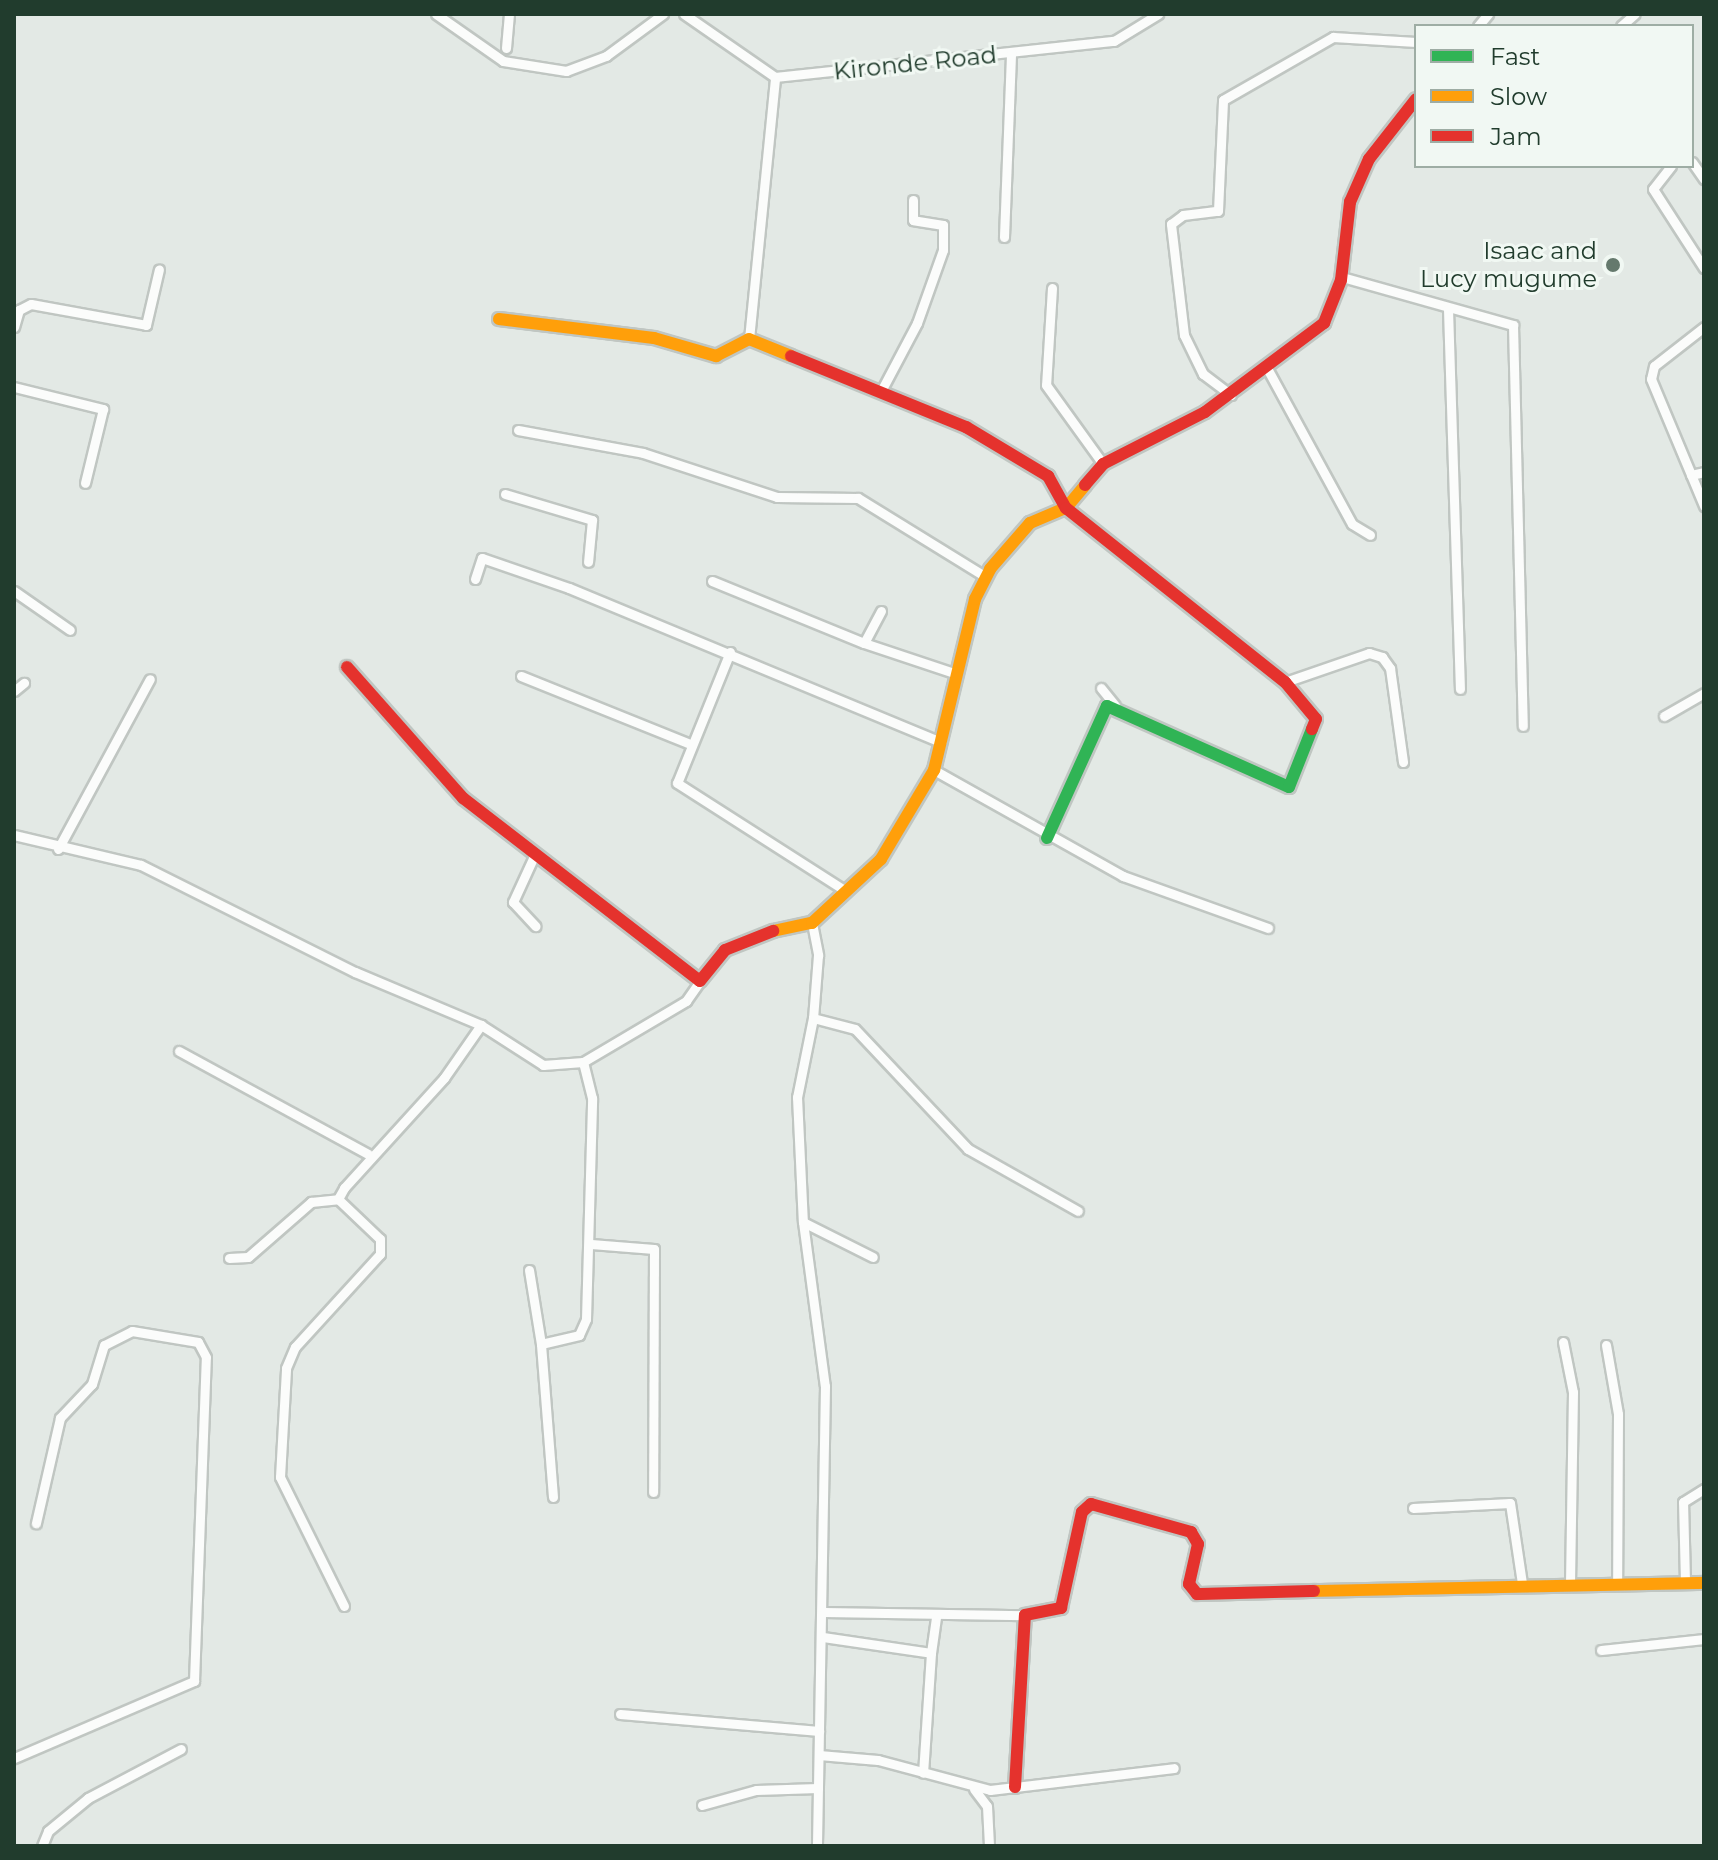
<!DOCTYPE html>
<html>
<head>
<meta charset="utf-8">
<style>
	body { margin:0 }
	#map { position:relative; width:1718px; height:1860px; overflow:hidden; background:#e3e9e5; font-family:Montserrat,sans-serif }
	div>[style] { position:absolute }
	.roads { filter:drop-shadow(2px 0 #c0c6c2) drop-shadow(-2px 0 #c0c6c2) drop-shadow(0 2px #c0c6c2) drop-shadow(0 -2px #c0c6c2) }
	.street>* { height:9px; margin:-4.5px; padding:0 4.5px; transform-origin:4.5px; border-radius:4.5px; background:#fbfcfb }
	.fast>* { height:12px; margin:-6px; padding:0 6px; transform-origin:6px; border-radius:6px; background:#30b455 }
	.slow>* { height:12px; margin:-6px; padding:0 6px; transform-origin:6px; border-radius:6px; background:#ff9f0a }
	.jam>* { height:12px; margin:-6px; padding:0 6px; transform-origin:6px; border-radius:6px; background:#e5322d }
	.dots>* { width:22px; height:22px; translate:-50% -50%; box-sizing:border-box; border:4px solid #f1f8f3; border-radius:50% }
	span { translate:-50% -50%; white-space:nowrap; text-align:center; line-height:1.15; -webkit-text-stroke:6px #f1f8f3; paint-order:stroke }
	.street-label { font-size:24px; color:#213c2d }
	.poi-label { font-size:24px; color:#213c2d }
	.right { translate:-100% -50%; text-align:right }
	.frame { position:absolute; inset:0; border:16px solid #213c2d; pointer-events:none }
	.legend { position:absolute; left:1414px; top:24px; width:280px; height:144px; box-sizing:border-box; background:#f1f8f3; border:2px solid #9eada4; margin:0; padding:10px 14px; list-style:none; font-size:24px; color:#213c2d }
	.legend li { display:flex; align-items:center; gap:16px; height:40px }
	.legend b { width:40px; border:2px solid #9eada4 }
</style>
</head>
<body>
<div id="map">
	<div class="roads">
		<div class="street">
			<i style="left:436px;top:14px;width:82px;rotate:35deg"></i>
			<i style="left:503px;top:61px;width:64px;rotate:9deg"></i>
			<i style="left:566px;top:71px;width:43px;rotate:-20.6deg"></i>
			<i style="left:606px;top:56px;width:71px;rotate:-36.4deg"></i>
			<i style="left:684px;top:14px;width:111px;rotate:34.7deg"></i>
			<i style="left:775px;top:77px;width:341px;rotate:-6.1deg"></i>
			<i style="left:1114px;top:41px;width:52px;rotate:-31.5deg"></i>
			<i style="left:1478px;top:26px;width:16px;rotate:-50deg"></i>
			<i style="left:1621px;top:26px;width:18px;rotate:-41deg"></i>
			<i style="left:506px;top:48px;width:34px;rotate:-85deg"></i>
			<i style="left:1692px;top:162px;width:21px;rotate:55deg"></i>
			<i style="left:1671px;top:166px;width:29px;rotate:128deg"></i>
			<i style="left:1653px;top:189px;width:94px;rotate:57.2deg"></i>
			<i style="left:1004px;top:237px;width:184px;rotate:-87.8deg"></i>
			<i style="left:1342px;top:277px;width:178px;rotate:15.7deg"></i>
			<i style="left:1513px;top:325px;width:401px;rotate:88.6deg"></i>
			<i style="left:1052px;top:288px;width:97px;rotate:93.5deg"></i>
			<i style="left:1046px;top:385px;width:97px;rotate:54.2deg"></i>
			<i style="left:1448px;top:309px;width:380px;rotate:88.2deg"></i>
			<i style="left:14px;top:327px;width:18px;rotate:-74deg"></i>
			<i style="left:19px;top:310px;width:13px;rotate:-27deg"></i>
			<i style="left:31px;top:304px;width:117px;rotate:10.3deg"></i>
			<i style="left:146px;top:325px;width:57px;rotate:-76.9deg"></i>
			<i style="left:1704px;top:327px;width:63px;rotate:142deg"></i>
			<i style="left:1654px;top:366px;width:13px;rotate:103deg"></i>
			<i style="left:1651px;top:379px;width:138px;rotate:67.3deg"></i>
			<i style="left:749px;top:339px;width:263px;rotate:-84.3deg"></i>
			<i style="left:1268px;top:370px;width:175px;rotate:61.4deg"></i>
			<i style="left:1352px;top:524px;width:21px;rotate:31deg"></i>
			<i style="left:14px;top:387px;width:92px;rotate:13.9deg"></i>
			<i style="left:103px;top:409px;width:76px;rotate:103.7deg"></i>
			<i style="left:880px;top:393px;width:79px;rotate:-62.1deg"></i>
			<i style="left:917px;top:323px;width:77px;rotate:-70.4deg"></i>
			<i style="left:943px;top:250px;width:25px;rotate:-90deg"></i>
			<i style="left:943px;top:225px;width:30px;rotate:-171deg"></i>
			<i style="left:913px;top:220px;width:20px;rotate:-90deg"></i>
			<i style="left:1231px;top:395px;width:35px;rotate:-143deg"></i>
			<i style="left:1203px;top:374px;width:43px;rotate:-116deg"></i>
			<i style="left:1184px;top:335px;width:112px;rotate:-96.7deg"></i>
			<i style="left:1171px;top:224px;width:15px;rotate:-37deg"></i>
			<i style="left:1183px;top:215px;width:35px;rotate:-7deg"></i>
			<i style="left:1218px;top:211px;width:111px;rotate:-87.4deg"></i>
			<i style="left:1223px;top:100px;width:127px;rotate:-29.8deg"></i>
			<i style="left:1333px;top:37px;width:83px;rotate:3.4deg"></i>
			<i style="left:518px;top:430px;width:127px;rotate:10.4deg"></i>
			<i style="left:643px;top:453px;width:141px;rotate:18.2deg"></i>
			<i style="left:777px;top:497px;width:81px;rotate:0.7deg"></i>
			<i style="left:858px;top:498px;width:150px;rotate:31.7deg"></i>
			<i style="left:1691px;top:475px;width:13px;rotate:-13deg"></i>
			<i style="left:505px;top:494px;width:91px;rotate:16.6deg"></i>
			<i style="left:592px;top:520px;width:42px;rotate:95.4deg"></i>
			<i style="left:475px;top:579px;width:22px;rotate:-72deg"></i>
			<i style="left:482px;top:558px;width:92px;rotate:19deg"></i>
			<i style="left:569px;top:588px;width:403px;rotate:22.5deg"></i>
			<i style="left:712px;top:581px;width:164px;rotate:22.2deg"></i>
			<i style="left:14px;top:591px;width:68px;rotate:34.9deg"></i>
			<i style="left:881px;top:611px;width:36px;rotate:118deg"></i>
			<i style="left:864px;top:643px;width:98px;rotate:18.4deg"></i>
			<i style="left:730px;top:652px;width:141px;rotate:112deg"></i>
			<i style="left:677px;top:783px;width:201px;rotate:32.6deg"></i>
			<i style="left:521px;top:676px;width:180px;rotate:21.9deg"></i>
			<i style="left:1285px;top:682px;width:89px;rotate:-19deg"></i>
			<i style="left:1369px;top:653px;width:14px;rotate:17deg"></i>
			<i style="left:1382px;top:657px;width:14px;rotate:54deg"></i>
			<i style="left:1390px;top:668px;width:95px;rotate:82.1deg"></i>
			<i style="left:1101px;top:688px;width:22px;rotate:51deg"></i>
			<i style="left:14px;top:691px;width:13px;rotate:-39deg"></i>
			<i style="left:1664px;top:716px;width:46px;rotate:-29.9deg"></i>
			<i style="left:934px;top:770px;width:217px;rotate:29.3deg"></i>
			<i style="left:1123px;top:876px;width:154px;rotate:19.7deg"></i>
			<i style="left:14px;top:835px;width:130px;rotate:13.3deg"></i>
			<i style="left:141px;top:865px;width:239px;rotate:26.6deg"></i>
			<i style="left:355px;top:972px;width:137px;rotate:22.8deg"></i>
			<i style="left:481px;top:1025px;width:74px;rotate:32.8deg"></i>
			<i style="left:543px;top:1065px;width:40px;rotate:-4.3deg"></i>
			<i style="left:583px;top:1062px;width:120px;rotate:-30.6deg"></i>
			<i style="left:686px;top:1001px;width:24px;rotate:-55deg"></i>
			<i style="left:58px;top:849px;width:193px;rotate:-61.6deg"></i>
			<i style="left:535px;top:854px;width:53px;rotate:114.6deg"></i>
			<i style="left:513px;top:902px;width:33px;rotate:47deg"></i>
			<i style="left:812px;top:923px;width:33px;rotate:79deg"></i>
			<i style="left:818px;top:955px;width:63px;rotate:94.5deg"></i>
			<i style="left:813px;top:1018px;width:81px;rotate:101.4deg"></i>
			<i style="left:797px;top:1097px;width:125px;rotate:87.3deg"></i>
			<i style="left:803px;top:1222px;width:165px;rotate:82.4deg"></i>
			<i style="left:825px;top:1386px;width:460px;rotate:91deg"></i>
			<i style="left:813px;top:1018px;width:43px;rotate:14.7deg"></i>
			<i style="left:855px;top:1029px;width:165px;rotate:46.7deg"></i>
			<i style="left:968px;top:1149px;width:126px;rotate:29.4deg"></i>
			<i style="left:179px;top:1051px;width:215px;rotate:28.6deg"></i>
			<i style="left:803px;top:1222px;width:78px;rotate:26.6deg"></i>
			<i style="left:591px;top:1244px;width:63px;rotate:4.5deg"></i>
			<i style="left:654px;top:1249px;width:243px;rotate:90.2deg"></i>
			<i style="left:229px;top:1258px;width:19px;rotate:-3deg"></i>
			<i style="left:248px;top:1257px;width:84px;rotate:-41.1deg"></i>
			<i style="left:311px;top:1202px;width:27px;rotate:-6deg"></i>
			<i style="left:529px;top:1270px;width:75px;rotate:80.8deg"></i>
			<i style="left:1563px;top:1342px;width:51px;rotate:78.7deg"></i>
			<i style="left:1573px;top:1392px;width:190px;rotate:90.9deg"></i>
			<i style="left:1606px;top:1345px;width:70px;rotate:80.1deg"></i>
			<i style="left:1618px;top:1414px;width:167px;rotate:90.3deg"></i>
			<i style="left:553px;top:1497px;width:153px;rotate:-94.5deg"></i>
			<i style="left:541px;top:1344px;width:39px;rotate:-13deg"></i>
			<i style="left:579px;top:1335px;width:17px;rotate:-66deg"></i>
			<i style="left:586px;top:1319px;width:221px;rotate:-88.4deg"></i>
			<i style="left:592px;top:1098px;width:37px;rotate:-104deg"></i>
			<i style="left:1413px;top:1508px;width:97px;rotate:-3deg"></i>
			<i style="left:1510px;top:1503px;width:81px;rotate:81.5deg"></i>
			<i style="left:1685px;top:1582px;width:80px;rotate:-91.4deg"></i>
			<i style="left:1683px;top:1502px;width:25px;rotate:-32deg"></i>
			<i style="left:344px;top:1606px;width:144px;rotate:-116.4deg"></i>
			<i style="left:280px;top:1477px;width:109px;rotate:-86.8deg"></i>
			<i style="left:286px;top:1368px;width:23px;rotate:-67deg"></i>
			<i style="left:295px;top:1347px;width:126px;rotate:-47.6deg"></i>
			<i style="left:380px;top:1254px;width:15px;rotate:-90deg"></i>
			<i style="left:380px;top:1239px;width:58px;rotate:-136.4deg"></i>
			<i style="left:338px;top:1199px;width:13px;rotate:-61deg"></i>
			<i style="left:344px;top:1188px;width:149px;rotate:-47.7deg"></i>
			<i style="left:444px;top:1078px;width:65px;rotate:-55.1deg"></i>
			<i style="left:824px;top:1612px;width:201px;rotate:0.9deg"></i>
			<i style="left:823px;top:1637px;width:109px;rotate:8.4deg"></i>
			<i style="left:931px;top:1653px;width:120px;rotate:93.8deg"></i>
			<i style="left:1601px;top:1650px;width:104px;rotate:-6.1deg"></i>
			<i style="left:931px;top:1653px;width:37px;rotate:-82deg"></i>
			<i style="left:620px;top:1714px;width:200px;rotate:4.9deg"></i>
			<i style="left:819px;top:1755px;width:59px;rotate:4.8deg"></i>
			<i style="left:878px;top:1760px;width:116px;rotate:15deg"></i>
			<i style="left:990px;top:1790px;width:185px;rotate:-6.8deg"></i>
			<i style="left:14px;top:1758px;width:196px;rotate:-23.2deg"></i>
			<i style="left:194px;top:1681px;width:324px;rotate:-87.9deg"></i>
			<i style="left:206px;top:1357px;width:17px;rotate:-118deg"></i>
			<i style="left:198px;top:1342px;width:67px;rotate:-170.5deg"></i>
			<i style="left:132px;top:1331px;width:31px;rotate:153deg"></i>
			<i style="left:104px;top:1345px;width:41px;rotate:107.1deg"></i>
			<i style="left:92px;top:1384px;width:47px;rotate:133.3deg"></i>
			<i style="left:60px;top:1418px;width:108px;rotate:102.9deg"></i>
			<i style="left:974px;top:1789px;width:21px;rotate:53deg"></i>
			<i style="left:987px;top:1806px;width:40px;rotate:87.1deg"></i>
			<i style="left:702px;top:1805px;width:56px;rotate:-15.5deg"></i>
			<i style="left:756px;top:1790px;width:62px;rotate:-1.8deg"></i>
			<i style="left:42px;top:1846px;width:16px;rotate:-68deg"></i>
			<i style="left:48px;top:1831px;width:52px;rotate:-39.5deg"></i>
			<i style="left:88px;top:1798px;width:105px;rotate:-27.8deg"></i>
		</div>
		<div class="fast">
			<i style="left:1047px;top:838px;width:145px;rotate:-65.6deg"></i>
			<i style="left:1107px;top:706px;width:199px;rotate:24deg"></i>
			<i style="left:1289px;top:787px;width:62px;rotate:-68.4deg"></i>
		</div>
		<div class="slow">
			<i style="left:499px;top:319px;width:156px;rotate:7deg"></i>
			<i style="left:654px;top:338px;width:65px;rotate:16.2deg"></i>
			<i style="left:716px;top:356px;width:37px;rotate:-27deg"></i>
			<i style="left:749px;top:339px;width:45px;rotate:22deg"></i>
			<i style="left:773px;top:931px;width:40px;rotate:-12deg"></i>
			<i style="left:812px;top:923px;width:94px;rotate:-42.8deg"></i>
			<i style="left:881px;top:859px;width:104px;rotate:-59.2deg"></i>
			<i style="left:934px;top:770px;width:176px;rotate:-76.5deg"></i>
			<i style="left:975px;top:599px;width:34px;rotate:-63deg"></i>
			<i style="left:990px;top:569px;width:61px;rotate:-49deg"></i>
			<i style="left:1030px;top:523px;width:39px;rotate:-23deg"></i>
			<i style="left:1066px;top:508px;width:30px;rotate:-50deg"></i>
			<i style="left:1314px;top:1591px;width:390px;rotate:-1.2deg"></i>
		</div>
		<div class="jam">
			<i style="left:791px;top:356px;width:189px;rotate:22.1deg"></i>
			<i style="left:966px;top:427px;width:96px;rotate:30.9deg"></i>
			<i style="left:1048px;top:476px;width:37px;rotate:61deg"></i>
			<i style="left:1066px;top:508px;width:280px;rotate:38.5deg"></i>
			<i style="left:1285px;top:682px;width:48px;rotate:50deg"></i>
			<i style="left:1316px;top:719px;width:11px;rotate:112deg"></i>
			<i style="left:1085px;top:485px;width:28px;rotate:-49deg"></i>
			<i style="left:1103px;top:464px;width:114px;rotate:-27deg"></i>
			<i style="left:1205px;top:412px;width:149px;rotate:-36.8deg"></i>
			<i style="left:1324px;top:323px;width:46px;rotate:-68.4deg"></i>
			<i style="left:1341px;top:280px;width:79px;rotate:-83.4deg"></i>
			<i style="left:1350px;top:202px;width:47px;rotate:-66.2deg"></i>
			<i style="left:1369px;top:159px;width:76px;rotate:-51.9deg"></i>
			<i style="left:347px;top:667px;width:175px;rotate:48.5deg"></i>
			<i style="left:463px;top:798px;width:299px;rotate:37.7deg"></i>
			<i style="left:700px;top:981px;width:40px;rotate:-51deg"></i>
			<i style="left:725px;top:950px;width:52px;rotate:-21.6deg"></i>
			<i style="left:1015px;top:1787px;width:172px;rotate:-86.7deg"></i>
			<i style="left:1025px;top:1615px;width:37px;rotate:-11deg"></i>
			<i style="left:1061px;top:1608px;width:98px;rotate:-77.7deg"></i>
			<i style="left:1082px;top:1512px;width:12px;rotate:-42deg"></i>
			<i style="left:1091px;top:1504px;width:104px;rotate:15.6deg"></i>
			<i style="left:1191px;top:1532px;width:14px;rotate:60deg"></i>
			<i style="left:1198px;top:1544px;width:41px;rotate:102.7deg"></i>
			<i style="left:1189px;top:1584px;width:13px;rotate:51deg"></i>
			<i style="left:1197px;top:1594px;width:117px;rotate:-1.5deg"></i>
		</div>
	</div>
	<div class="dots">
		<i style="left:1613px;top:265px;background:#65796d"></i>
	</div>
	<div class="street-label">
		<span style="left:915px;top:63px;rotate:-6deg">Kironde Road</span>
	</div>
	<div class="poi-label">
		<span class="right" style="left:1597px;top:265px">Isaac and<br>Lucy mugume</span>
	</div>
	<div class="frame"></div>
	<ul class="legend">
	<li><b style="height:10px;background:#30b455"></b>Fast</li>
	<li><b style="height:10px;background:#ff9f0a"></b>Slow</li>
	<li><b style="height:10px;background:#e5322d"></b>Jam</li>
	</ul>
</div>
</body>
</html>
